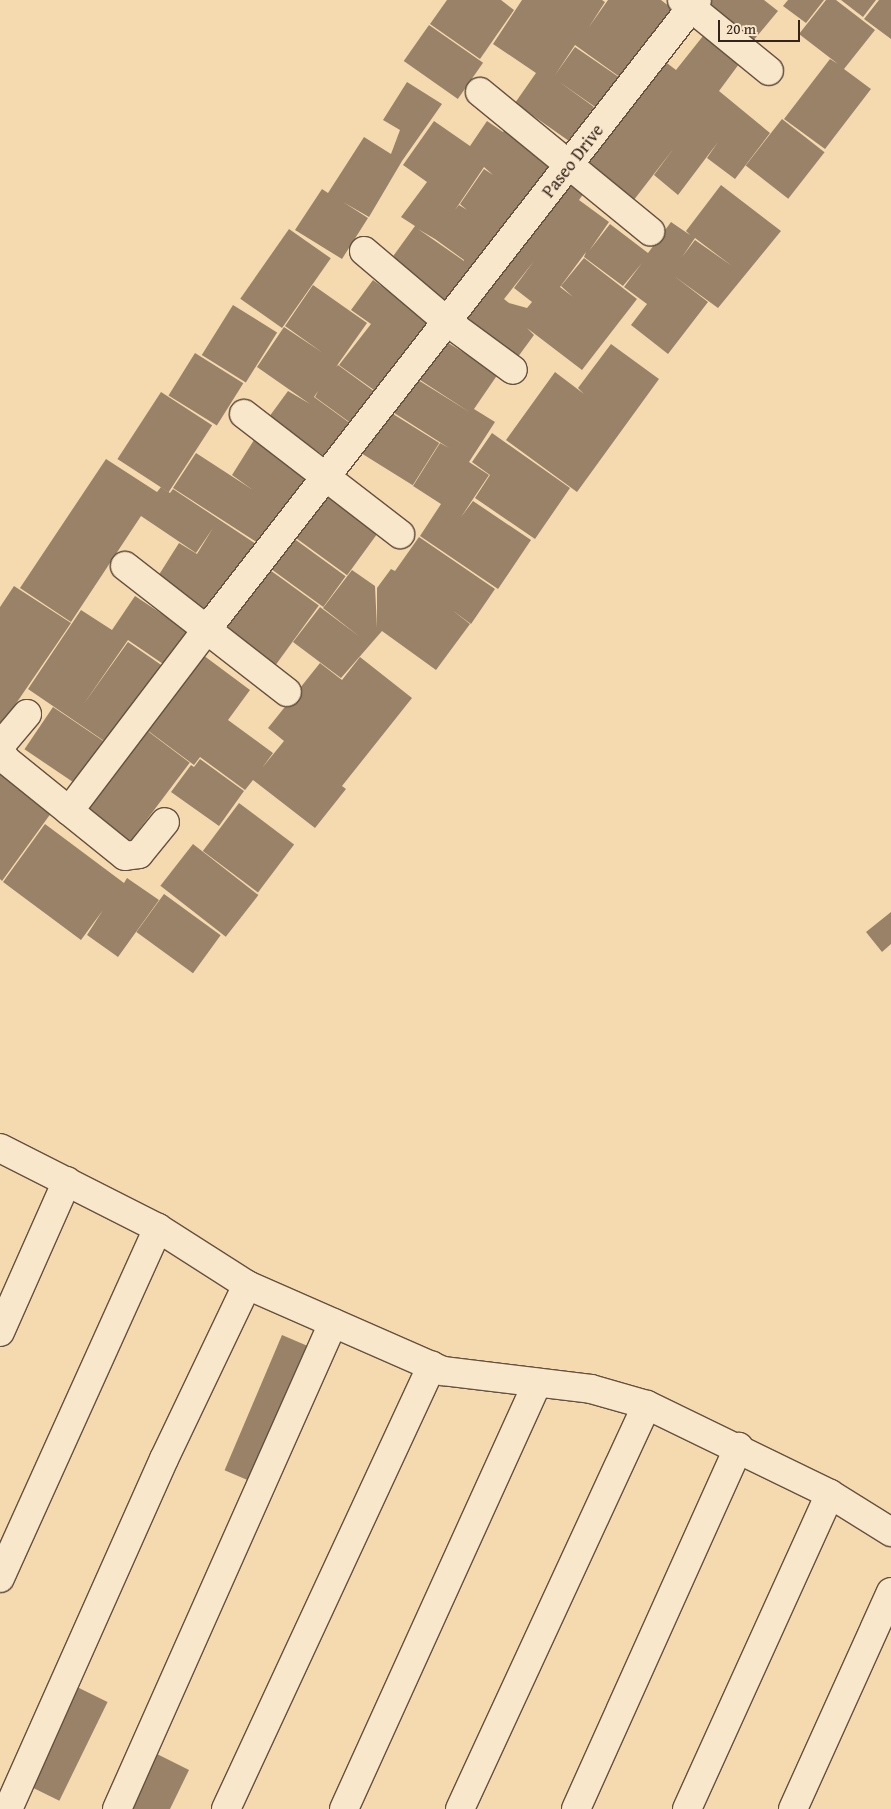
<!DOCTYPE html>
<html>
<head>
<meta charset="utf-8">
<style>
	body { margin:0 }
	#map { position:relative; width:891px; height:1809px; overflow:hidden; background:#f6daaf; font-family:"Gentium Book Plus",serif }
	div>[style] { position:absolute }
	.building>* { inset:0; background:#998268; transform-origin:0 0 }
	.roads { filter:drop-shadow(1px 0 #645140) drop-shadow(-1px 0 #645140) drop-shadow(0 1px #645140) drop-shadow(0 -1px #645140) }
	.minor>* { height:28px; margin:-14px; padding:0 14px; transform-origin:14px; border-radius:14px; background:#f9e7cb }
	span { translate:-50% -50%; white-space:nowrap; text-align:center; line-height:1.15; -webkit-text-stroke:4px #f9e7cb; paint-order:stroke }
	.street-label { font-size:18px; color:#34231b }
	.scale { position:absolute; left:718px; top:20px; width:82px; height:22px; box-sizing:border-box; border:2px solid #34231b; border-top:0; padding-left:6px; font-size:15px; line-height:18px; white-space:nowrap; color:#34231b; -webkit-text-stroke:4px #f9e7cb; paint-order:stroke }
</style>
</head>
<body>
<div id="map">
	<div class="building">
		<i style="clip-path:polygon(447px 0,501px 0,514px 10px,480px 59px,430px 24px)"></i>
		<i style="clip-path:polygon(522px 0,602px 0,605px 2px,589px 27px,608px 0,661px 0,674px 10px,624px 80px,575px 45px,555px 75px,575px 47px,623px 80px,601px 111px,558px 81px,594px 107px,569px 141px,515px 103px,536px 73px,493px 44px)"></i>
		<i style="clip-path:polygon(709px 0,764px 0,778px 11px,753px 41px,706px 3px)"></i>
		<i style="clip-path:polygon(788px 0,824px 0,806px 23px,783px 6px)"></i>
		<i style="clip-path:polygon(826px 0,836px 0,875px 30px,844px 69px,871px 89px,825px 149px,784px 119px,830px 59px,838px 64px,799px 34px)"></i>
		<i style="clip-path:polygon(841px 0,876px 0,863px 17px)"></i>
		<i style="clip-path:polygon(879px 0,891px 0,891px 39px,864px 19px)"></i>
		<i style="left:429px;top:25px;width:66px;height:44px;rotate:35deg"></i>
		<i style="clip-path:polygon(703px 36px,739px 64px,719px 91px,770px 133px,735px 179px,707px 158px,718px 142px,678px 195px,654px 175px,674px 148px,630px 205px,577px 164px,659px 57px,676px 70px)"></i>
		<i style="clip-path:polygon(407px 82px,442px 104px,402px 161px,369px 217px,343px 202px,368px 218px,342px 259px,295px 230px,322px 189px,328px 193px,364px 137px,391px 154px,400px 130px,383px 120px)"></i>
		<i style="left:782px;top:119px;width:54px;height:59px;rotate:38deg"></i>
		<i style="clip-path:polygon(evenodd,434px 121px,470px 146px,487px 121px,503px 132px,506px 128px,558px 167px,444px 310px,386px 266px,415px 226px,401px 217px,427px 182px,403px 165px,434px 121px,484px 167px,493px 175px,484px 169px,460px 204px,467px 210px,459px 205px,455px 210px,484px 167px,434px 121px,418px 229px,435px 239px,464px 260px,464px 261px,418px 229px)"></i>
		<i style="clip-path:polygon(evenodd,563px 178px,584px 193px,579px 200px,609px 222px,589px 251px,610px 224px,648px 253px,671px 222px,690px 235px,686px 231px,721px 185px,781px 231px,718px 308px,674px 276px,708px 302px,668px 354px,631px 325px,647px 304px,624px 287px,642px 263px,623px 286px,584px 257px,586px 252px,560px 287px,573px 297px,561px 286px,584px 258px,637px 299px,582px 370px,527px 328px,534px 335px,512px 365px,453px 320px,563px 178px,695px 238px,732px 266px,695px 240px,682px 257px,695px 238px,563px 178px,534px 261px,514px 288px,532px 302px,527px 308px,509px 303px,504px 299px,534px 261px)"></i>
		<i style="left:289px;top:229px;width:51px;height:85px;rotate:35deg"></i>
		<i style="clip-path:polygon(373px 280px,434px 324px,381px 395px,339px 365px,371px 324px,351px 310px)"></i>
		<i style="clip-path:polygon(313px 285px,367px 323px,336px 367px,338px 365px,375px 392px,352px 424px,315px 397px,318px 391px,314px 397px,351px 424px,327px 458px,269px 417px,288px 391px,310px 404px,257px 367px,284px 327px,323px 353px,285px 326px)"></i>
		<i style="left:233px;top:305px;width:52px;height:59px;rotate:32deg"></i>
		<i style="clip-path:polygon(442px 339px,498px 374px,474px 409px,495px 422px,469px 462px,489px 475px,461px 517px,473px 501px,531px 540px,498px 589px,420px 536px,441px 504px,413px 486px,440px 443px,449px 448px,388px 409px,410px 375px,471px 413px,417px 378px)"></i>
		<i style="clip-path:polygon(611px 344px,659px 379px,577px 492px,506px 440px,555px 372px,584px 394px,578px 388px)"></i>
		<i style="left:195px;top:353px;width:57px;height:50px;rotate:32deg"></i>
		<i style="left:161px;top:392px;width:61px;height:80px;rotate:33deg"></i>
		<i style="left:385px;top:409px;width:64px;height:50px;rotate:32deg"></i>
		<i style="clip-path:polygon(492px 433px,570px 488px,535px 539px,475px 498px,490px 475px,472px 462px)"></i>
		<i style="clip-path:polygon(254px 440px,307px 475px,261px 545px,173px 488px,196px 453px,253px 490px,232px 475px)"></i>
		<i style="clip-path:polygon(106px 459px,157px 492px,161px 487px,170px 493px,173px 489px,256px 544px,211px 616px,155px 581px,179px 543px,197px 554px,213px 528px,196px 553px,141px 516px,71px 622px,20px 588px)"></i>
		<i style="left:321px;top:492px;width:70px;height:52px;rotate:36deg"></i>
		<i style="left:289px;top:535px;width:70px;height:38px;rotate:36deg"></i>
		<i style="clip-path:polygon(419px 537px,495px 589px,471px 624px,452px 610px,470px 624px,436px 670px,382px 631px,341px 678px,293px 642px,320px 607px,360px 637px,323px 608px,352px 570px,375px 586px,377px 628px,377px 588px,391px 569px,395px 571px)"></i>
		<i style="left:263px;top:565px;width:69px;height:79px;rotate:36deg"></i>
		<i style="clip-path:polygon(14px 586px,71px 623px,0 727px,0 607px)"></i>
		<i style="clip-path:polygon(135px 596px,192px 634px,169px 668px,128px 640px,83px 705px,128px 642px,167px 669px,113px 747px,28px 689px,81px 610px,112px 630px)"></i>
		<i style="clip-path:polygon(203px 655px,250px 690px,228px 720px,273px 753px,262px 768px,284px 741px,268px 728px,320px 663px,342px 680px,360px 657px,412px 698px,342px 786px,346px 789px,315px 828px,253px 780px,245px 790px,200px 757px,194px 765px,147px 730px)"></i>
		<i style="left:53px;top:707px;width:71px;height:51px;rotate:34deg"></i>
		<i style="left:145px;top:729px;width:56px;height:106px;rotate:37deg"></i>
		<i style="clip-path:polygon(200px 759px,244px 791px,219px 826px,171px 792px,191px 765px,194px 767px)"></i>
		<i style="clip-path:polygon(0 771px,54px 809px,2px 881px,0 879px)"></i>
		<i style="left:239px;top:803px;width:69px;height:60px;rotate:37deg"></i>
		<i style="clip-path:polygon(45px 824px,124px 883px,127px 878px,159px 900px,118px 957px,87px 935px,103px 910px,81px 940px,3px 882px)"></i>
		<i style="left:193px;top:844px;width:83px;height:53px;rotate:38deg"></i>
		<i style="left:164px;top:894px;width:70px;height:47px;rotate:36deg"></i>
		<i style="clip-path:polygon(891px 912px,891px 944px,882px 952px,866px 932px)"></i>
		<i style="left:282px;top:1335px;width:28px;height:147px;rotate:23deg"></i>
		<i style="left:77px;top:1687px;width:34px;height:110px;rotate:26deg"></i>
		<i style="clip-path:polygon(157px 1754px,189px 1770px,170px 1809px,130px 1809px)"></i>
	</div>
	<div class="roads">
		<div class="minor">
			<i style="left:682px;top:0;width:112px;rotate:39.2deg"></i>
			<i style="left:480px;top:92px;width:220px;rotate:39.3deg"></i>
			<i style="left:364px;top:251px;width:111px;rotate:40.3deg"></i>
			<i style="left:449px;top:323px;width:79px;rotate:36.3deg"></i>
			<i style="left:244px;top:414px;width:197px;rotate:37.6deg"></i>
			<i style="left:125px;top:566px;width:205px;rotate:37.9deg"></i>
			<i style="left:27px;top:714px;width:38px;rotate:130deg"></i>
			<i style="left:3px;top:743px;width:8px;rotate:104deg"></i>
			<i style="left:1px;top:751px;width:10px;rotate:61deg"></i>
			<i style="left:6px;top:760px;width:153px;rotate:38.9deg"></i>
			<i style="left:125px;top:856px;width:14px;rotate:-8deg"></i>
			<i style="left:139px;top:854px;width:41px;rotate:-50.9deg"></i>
			<i style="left:69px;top:811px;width:228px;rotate:-52.8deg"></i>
			<i style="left:207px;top:629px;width:797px;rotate:-52.08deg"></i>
			<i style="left:0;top:1148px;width:177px;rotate:26.9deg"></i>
			<i style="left:158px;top:1228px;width:106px;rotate:32.6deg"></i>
			<i style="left:247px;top:1285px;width:214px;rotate:23.7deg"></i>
			<i style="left:443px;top:1371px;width:149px;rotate:6.9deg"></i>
			<i style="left:591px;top:1389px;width:58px;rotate:15.9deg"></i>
			<i style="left:647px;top:1405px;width:203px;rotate:25.9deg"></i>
			<i style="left:830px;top:1494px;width:72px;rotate:31.9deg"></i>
			<i style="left:0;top:1332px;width:165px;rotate:-66.1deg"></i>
			<i style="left:0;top:1578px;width:384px;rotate:-65.7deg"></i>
			<i style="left:2px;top:1809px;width:7px;rotate:-16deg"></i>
			<i style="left:9px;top:1807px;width:381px;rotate:-66deg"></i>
			<i style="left:164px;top:1459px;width:193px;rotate:-64.5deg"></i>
			<i style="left:117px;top:1809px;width:532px;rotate:-66.04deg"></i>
			<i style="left:226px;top:1809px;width:489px;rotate:-65.1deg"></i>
			<i style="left:344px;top:1809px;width:468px;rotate:-65.6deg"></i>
			<i style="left:460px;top:1809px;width:445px;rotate:-65.2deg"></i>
			<i style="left:576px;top:1809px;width:397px;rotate:-65.8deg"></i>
			<i style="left:687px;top:1809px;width:346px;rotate:-65.6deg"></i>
			<i style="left:793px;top:1809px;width:238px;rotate:-65.7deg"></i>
		</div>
	</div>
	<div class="street-label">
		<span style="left:573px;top:161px;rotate:-52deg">Paseo Drive</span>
	</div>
	<div class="scale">20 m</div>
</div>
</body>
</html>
